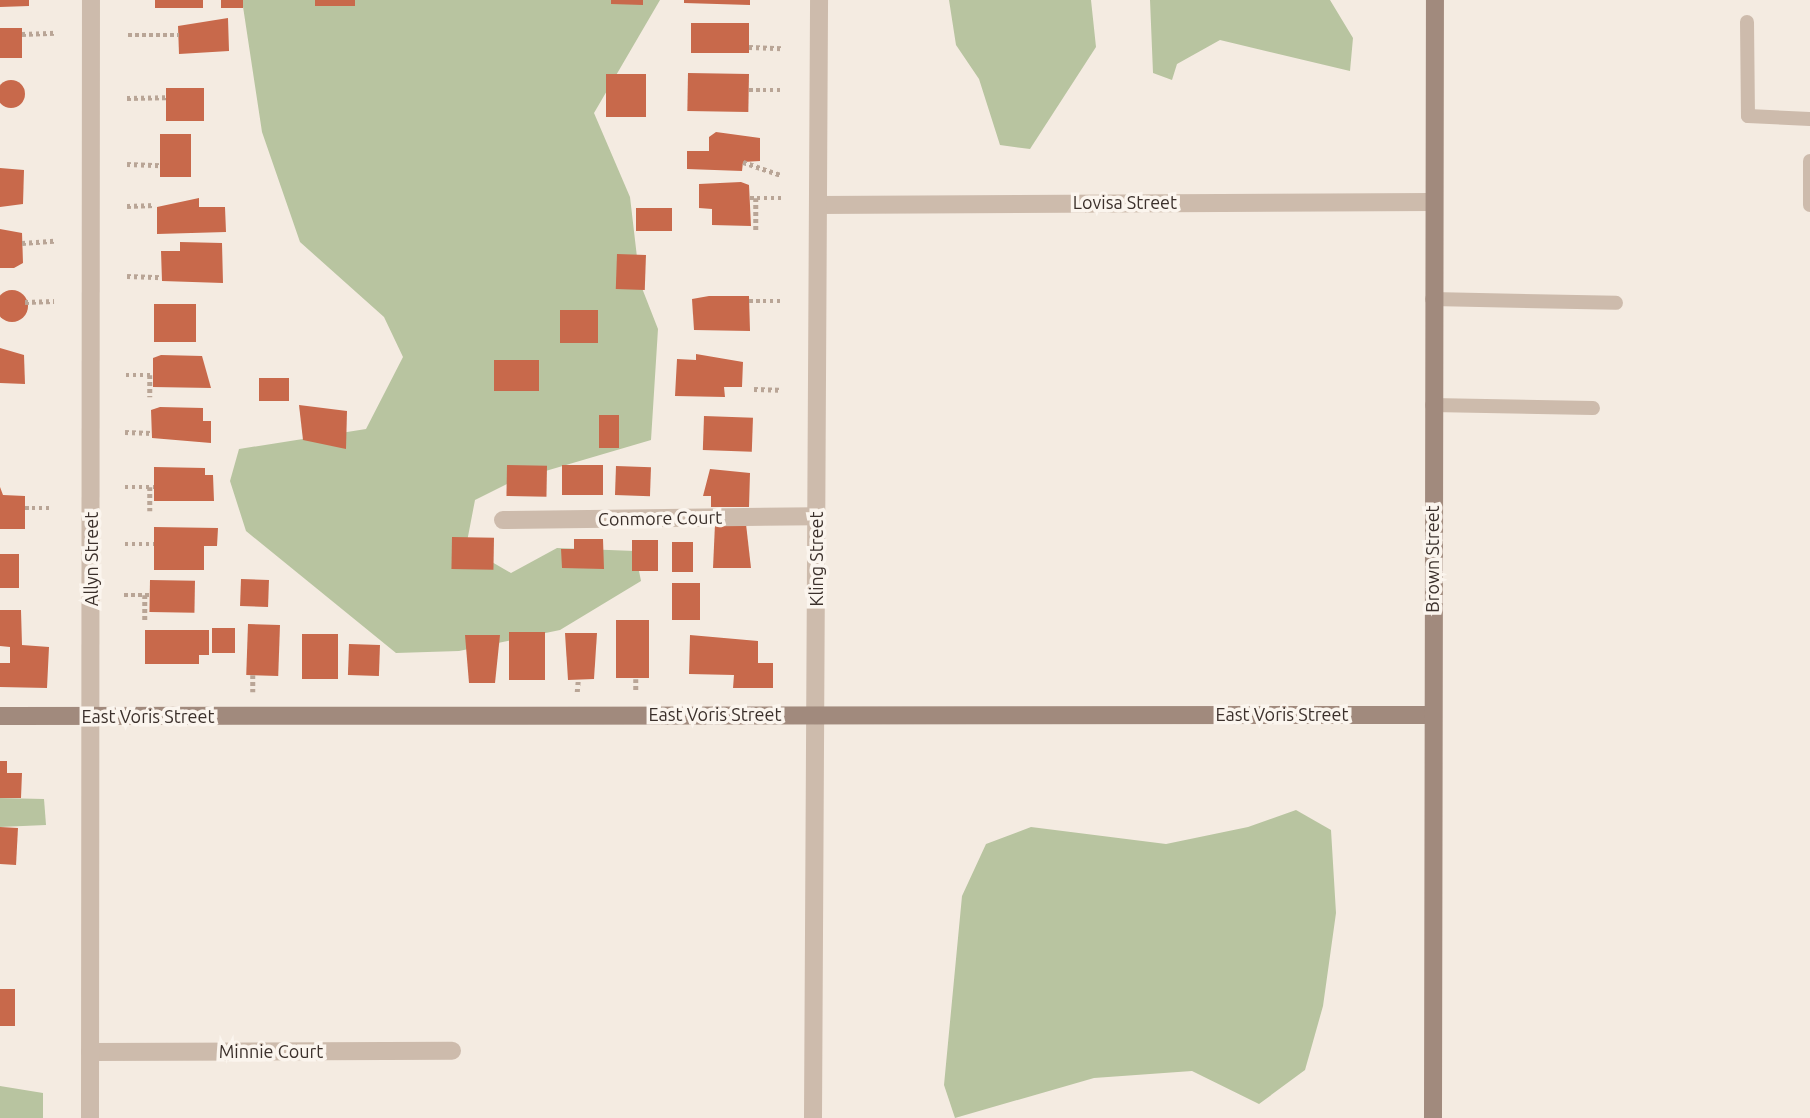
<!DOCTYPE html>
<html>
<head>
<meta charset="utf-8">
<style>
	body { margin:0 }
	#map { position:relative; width:1810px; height:1118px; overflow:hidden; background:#f4ebe1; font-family:Ubuntu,sans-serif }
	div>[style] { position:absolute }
	.green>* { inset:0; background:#b8c4a0 }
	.building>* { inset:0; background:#c8694b; transform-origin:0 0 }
	.round { border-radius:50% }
	.path>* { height:4.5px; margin-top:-2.25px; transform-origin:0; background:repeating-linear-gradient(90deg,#b9a596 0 3.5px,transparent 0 7px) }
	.lane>* { height:14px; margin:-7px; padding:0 7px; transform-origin:7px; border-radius:7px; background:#cdbbac }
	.street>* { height:18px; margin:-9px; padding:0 9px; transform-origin:9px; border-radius:9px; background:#cdbbac }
	.secondary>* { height:18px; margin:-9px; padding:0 9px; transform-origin:9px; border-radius:9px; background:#a18a7d }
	span { translate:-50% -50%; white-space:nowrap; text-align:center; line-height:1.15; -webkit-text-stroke:7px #fbf5ee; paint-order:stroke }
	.street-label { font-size:18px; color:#3b302b }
</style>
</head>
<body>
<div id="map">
	<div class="green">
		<i style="clip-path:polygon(242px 0,660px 0,594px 113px,630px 197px,640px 283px,658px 329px,651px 440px,515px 480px,475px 500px,466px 547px,511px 573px,557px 548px,635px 551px,641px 581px,560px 630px,459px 651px,396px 653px,246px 531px,230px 481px,239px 449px,366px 429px,403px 357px,384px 317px,300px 242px,262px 132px)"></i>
		<i style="clip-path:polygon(949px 0,1091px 0,1096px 47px,1030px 149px,1000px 145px,979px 79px,956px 45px)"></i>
		<i style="clip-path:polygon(1150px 0,1330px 0,1353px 38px,1350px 71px,1220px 40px,1177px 64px,1172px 80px,1153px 73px)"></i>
		<i style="clip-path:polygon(0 798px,44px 799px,46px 825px,0 827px)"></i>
		<i style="clip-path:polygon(1296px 810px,1331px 830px,1336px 913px,1323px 1006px,1305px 1070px,1259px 1104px,1192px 1071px,1094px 1078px,955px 1118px,944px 1085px,962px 896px,986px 844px,1031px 827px,1166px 844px,1248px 827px)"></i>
		<i style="clip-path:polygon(0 1086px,43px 1093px,43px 1118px,0 1118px)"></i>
	</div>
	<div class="building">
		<i style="clip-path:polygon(0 0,29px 0,29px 6px,0 7px)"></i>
		<i style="left:155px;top:0;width:48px;height:8px"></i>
		<i style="left:221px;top:0;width:22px;height:8px"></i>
		<i style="left:315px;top:0;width:40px;height:6px"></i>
		<i style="clip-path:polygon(611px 0,643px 0,643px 5px,611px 4px)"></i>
		<i style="clip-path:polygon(684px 0,750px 0,750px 5px,684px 3px)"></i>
		<i style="clip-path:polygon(228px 18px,229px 51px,179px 54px,178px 26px)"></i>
		<i style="left:749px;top:23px;width:30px;height:58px;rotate:90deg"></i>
		<i style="left:0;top:28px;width:22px;height:30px"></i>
		<i style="left:688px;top:73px;width:61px;height:38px;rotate:1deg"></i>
		<i style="left:606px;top:74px;width:40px;height:43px"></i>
		<i class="round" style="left:-3px;top:80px;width:28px;height:28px"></i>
		<i style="left:204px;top:88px;width:33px;height:38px;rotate:90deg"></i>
		<i style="clip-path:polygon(716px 132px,760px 138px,760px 161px,743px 162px,742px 171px,687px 169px,687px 151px,709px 151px,709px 137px)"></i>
		<i style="left:160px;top:134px;width:31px;height:43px"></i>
		<i style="clip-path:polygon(0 168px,24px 170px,23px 204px,0 207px)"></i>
		<i style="clip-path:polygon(741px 182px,749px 185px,751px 226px,712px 225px,712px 209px,699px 208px,699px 184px)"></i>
		<i style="clip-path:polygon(199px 198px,199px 207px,225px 207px,226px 232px,157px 234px,157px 207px)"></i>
		<i style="left:636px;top:208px;width:36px;height:23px"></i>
		<i style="clip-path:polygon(0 229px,22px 233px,23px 263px,14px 268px,0 268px)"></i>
		<i style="clip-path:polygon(180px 242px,222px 243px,223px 283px,162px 281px,161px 251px,180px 251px)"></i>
		<i style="left:617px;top:254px;width:29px;height:35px;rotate:2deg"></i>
		<i class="round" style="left:-4px;top:290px;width:32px;height:32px"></i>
		<i style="clip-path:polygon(709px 296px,749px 296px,750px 331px,694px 330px,692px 299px)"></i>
		<i style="left:154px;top:304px;width:42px;height:38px"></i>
		<i style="left:560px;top:310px;width:38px;height:33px"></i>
		<i style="clip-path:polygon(0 348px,24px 355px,25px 384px,0 383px)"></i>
		<i style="clip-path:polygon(696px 354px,743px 362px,742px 387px,724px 387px,725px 397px,675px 396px,677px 359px,696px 360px)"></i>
		<i style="clip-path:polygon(161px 355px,202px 356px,211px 388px,153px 387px,153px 358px)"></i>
		<i style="left:494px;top:360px;width:45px;height:31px"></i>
		<i style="left:259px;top:378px;width:30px;height:23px"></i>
		<i style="clip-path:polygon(299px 405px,347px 411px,346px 449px,303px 440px)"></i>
		<i style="clip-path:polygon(160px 407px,203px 408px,203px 421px,211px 421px,211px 443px,152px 438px,151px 410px)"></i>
		<i style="left:599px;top:415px;width:20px;height:33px"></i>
		<i style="left:704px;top:416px;width:49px;height:34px;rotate:2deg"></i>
		<i style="left:507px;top:465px;width:40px;height:31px;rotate:1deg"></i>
		<i style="left:562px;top:465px;width:41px;height:30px"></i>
		<i style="left:616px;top:466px;width:35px;height:29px;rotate:2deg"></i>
		<i style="clip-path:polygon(154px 467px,205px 468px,205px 475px,213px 475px,214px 501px,154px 501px)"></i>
		<i style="clip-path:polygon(710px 469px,750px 473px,749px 507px,711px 507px,711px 496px,703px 496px)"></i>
		<i style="clip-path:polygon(0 487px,3px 495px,25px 496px,25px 529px,0 529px)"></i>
		<i style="clip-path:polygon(715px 524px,746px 524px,751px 568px,713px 568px)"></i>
		<i style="clip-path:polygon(154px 527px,218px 528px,217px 546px,204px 546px,204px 570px,154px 570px)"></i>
		<i style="left:452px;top:537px;width:42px;height:32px;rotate:1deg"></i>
		<i style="clip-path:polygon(574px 539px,603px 539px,604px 569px,562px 568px,561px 549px,574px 549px)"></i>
		<i style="left:632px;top:540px;width:26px;height:31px"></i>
		<i style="left:672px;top:542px;width:21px;height:30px"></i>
		<i style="left:0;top:554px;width:19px;height:34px"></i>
		<i style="left:241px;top:579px;width:28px;height:27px;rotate:2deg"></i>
		<i style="left:150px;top:580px;width:45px;height:32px;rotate:1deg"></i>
		<i style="left:672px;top:583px;width:28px;height:37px"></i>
		<i style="clip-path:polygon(0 610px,21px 610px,22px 645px,49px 647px,47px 688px,0 687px,0 663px,10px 663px,10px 647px,0 646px)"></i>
		<i style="left:616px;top:620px;width:33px;height:58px"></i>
		<i style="left:248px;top:624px;width:32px;height:51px;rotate:2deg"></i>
		<i style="left:212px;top:628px;width:23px;height:25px"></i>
		<i style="clip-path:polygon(145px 630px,209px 630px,209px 655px,199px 655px,199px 664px,145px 664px)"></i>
		<i style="left:509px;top:632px;width:36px;height:48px"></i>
		<i style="clip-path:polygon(565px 633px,597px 633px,594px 679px,568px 680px)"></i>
		<i style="left:302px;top:634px;width:36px;height:45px"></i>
		<i style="clip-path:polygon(465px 635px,500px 635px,495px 683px,469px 683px)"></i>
		<i style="clip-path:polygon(690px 635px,758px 641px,758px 663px,773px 663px,773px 688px,733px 688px,734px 675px,689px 674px)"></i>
		<i style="left:349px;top:644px;width:31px;height:31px;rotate:2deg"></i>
		<i style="clip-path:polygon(0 761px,7px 761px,7px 773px,22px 773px,21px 798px,0 798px)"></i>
		<i style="left:0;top:827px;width:18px;height:37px;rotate:3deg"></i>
		<i style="left:0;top:989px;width:15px;height:37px"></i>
	</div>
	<div class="path">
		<i style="left:22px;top:34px;width:34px;rotate:-2deg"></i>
		<i style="left:128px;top:35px;width:51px"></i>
		<i style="left:749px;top:47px;width:33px;rotate:2deg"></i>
		<i style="left:749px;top:90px;width:32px"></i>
		<i style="left:127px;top:98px;width:39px;rotate:-1deg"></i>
		<i style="left:743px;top:162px;width:39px;rotate:19deg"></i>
		<i style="left:127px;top:164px;width:34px;rotate:2deg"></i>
		<i style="left:750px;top:198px;width:31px"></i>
		<i style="left:756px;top:198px;width:33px;rotate:90deg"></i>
		<i style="left:127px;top:206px;width:28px;rotate:-2deg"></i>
		<i style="left:22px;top:243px;width:32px;rotate:-4deg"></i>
		<i style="left:127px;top:276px;width:35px;rotate:2deg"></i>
		<i style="left:749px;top:301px;width:31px"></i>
		<i style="left:25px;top:302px;width:29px;rotate:-2deg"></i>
		<i style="left:126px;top:375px;width:27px"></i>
		<i style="left:150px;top:375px;width:22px;rotate:90deg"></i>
		<i style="left:754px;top:389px;width:25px;rotate:2deg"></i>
		<i style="left:125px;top:432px;width:27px;rotate:2deg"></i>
		<i style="left:125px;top:487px;width:29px"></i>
		<i style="left:150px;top:487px;width:24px;rotate:90deg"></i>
		<i style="left:25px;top:508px;width:28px"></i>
		<i style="left:125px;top:544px;width:29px"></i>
		<i style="left:124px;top:595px;width:26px"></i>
		<i style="left:145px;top:595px;width:25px;rotate:90deg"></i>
		<i style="left:253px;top:675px;width:17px;rotate:90deg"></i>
		<i style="left:636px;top:679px;width:13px;rotate:90deg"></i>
		<i style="left:577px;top:692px;width:12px;rotate:-85deg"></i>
	</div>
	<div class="lane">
		<i style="left:1747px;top:22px;width:94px;rotate:89.4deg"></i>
		<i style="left:1748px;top:116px;width:62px;rotate:2.8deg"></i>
		<i style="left:1810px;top:161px;width:44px;rotate:90deg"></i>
		<i style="left:1432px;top:299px;width:184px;rotate:1.2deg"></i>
		<i style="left:1432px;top:405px;width:161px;rotate:1.1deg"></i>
	</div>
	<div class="street">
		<i style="left:818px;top:205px;width:614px;rotate:-0.28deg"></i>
		<i style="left:503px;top:520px;width:313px;rotate:-0.7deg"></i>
		<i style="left:90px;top:1052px;width:362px;rotate:-0.2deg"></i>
		<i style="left:90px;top:1118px;width:1118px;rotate:-89.95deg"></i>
		<i style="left:813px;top:1118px;width:1118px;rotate:-89.69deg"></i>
	</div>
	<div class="secondary">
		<i style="left:0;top:716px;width:1431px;rotate:-0.04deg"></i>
		<i style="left:1433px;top:1118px;width:1118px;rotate:-89.9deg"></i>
	</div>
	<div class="street-label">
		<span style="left:1125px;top:202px">Lovisa Street</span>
		<span style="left:660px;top:518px;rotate:-1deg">Conmore Court</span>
		<span style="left:91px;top:559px;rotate:-90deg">Allyn Street</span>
		<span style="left:816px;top:559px;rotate:-90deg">Kling Street</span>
		<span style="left:1432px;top:559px;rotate:-90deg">Brown Street</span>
		<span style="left:715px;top:714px">East Voris Street</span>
		<span style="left:1282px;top:714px">East Voris Street</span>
		<span style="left:148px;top:716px">East Voris Street</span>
		<span style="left:271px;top:1051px">Minnie Court</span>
	</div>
</div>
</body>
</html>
